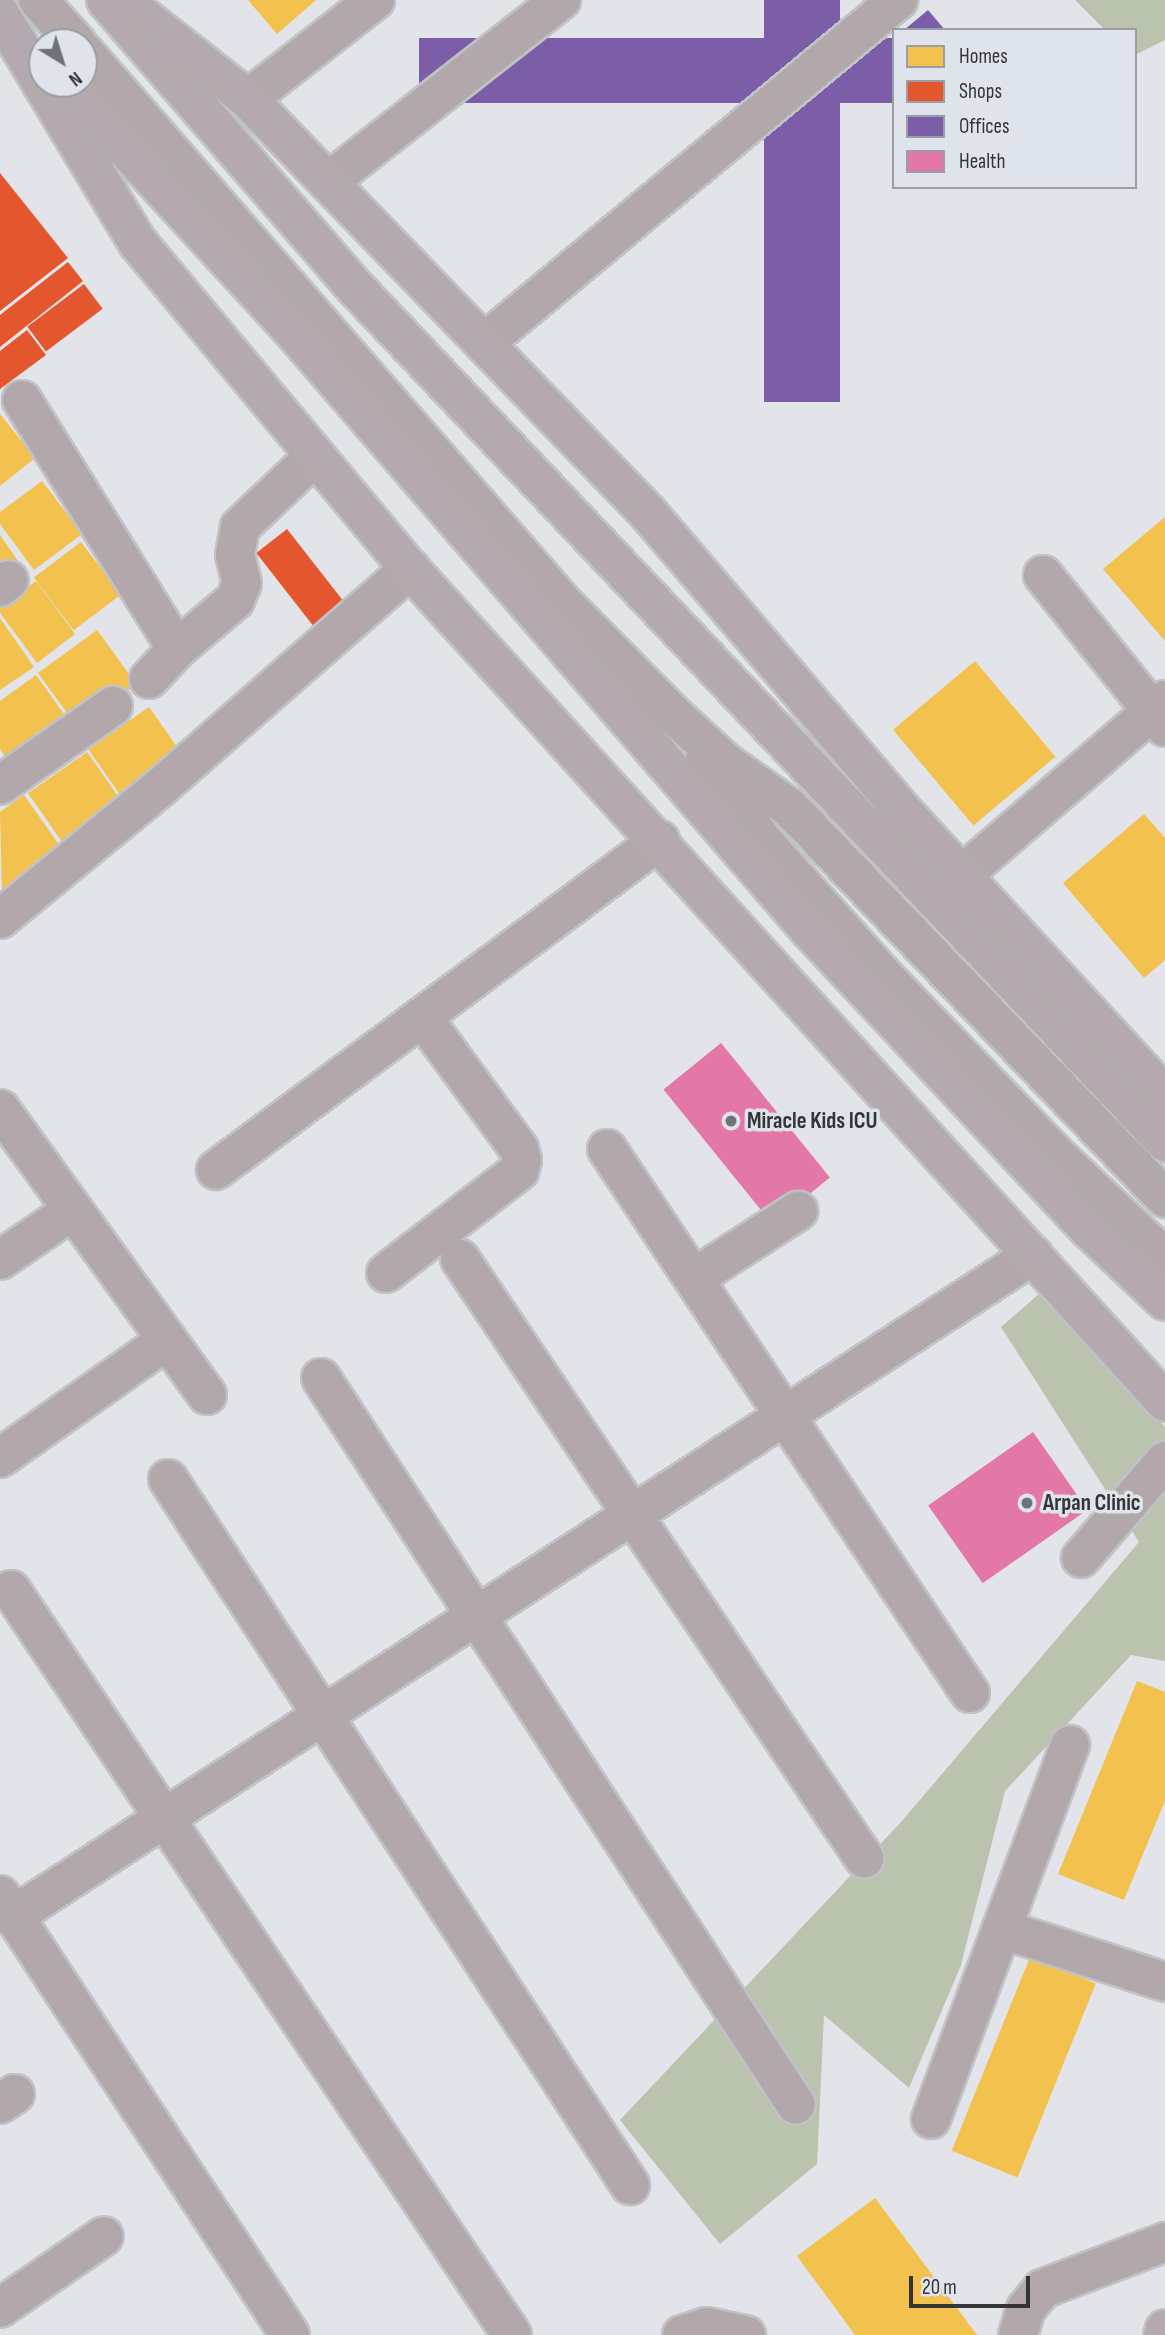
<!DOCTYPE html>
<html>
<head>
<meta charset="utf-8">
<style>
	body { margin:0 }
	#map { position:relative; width:1165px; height:2335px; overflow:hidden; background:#e2e4e9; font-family:"Sofia Sans Condensed",sans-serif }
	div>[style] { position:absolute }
	.forest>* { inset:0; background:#bac3ad }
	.homes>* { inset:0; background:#f2c14e; transform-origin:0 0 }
	.shops>* { inset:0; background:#e4572e; transform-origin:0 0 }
	.offices>* { inset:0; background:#7b5ea7; transform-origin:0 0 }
	.health>* { inset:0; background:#e377a8; transform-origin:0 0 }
	.roads { filter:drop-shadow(2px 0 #c0c2c5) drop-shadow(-2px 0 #c0c2c5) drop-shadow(0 2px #c0c2c5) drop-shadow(0 -2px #c0c2c5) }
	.minor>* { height:38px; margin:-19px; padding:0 19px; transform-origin:19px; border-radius:19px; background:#b2a8ab }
	.major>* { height:38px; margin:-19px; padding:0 19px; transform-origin:19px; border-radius:19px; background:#b3a9ae }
	.dots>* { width:19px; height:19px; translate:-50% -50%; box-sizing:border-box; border:4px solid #dfe3ec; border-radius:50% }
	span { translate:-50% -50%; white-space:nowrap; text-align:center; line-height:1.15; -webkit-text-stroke:7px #dfe3ec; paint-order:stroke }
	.poi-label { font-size:23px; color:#333538; font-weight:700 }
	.left { translate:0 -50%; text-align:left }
	.legend { position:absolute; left:892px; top:28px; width:245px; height:161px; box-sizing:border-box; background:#dfe3ec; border:2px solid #9a9da4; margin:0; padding:9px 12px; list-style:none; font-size:21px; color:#333538 }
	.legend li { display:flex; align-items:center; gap:14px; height:35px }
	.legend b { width:35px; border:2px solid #9a9da4 }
	.north { position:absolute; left:28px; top:28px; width:70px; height:70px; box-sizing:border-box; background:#dfe3ec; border:2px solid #9a9da4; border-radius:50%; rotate:142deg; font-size:19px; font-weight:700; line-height:28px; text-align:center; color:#333538 }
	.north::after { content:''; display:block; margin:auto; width:24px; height:32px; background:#707276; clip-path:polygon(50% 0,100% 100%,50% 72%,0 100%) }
	.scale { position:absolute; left:909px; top:2276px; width:121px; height:32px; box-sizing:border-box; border:4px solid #333538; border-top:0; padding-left:9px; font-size:21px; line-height:24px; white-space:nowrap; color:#333538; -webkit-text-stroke:5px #dfe3ec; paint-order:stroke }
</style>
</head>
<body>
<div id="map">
	<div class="forest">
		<i style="clip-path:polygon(1075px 0,1165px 0,1165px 40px,1135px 55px,1135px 30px,1105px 30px)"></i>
		<i style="clip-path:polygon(1047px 1287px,1165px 1427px,1165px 1661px,1131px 1655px,1005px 1791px,961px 1965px,909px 2088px,824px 2015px,817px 2164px,720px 2244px,620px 2120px,902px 1821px,1139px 1542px,1001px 1327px)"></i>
	</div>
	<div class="homes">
		<i style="clip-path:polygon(248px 0,316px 0,277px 34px)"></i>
		<i style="clip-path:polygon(0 414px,35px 458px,0 486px)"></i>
		<i style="clip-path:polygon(42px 481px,82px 534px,34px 570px,0 524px,0 512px)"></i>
		<i style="clip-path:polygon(1165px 517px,1165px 641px,1103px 569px)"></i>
		<i style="clip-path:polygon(0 535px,18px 561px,0 574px)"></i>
		<i style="left:81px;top:542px;width:66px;height:59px;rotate:53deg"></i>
		<i style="clip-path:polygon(36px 581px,75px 634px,37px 663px,0 613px,0 608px)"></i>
		<i style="clip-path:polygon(0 618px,34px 667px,0 690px)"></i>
		<i style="left:97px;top:630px;width:67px;height:73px;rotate:54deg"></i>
		<i style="left:975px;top:661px;width:125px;height:107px;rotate:50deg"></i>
		<i style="clip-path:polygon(36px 675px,74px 728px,15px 771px,0 749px,0 701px)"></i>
		<i style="left:149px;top:707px;width:66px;height:74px;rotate:55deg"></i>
		<i style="left:87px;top:752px;width:66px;height:72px;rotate:55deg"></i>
		<i style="clip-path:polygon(24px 795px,62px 849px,2px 891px,0 812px)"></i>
		<i style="clip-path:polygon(1144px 814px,1165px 838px,1165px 960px,1144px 978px,1063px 883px)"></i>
		<i style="clip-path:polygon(1137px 1681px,1165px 1692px,1165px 1801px,1124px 1900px,1058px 1874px)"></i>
		<i style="left:1030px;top:1957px;width:71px;height:209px;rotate:22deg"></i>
		<i style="clip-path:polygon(875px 2198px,977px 2335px,855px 2335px,797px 2256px)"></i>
	</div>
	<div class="shops">
		<i style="clip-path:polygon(0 173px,68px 258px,0 311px)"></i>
		<i style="clip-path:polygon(68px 262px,83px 281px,0 347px,0 315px)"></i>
		<i style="left:84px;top:284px;width:31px;height:71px;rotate:53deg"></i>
		<i style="clip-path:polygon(27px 330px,46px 355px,0 389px,0 351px)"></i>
		<i style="left:287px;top:529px;width:93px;height:39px;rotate:52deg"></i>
	</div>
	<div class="offices">
		<i style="left:764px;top:0;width:76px;height:402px"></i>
		<i style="clip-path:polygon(928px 10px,945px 30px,904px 30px)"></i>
		<i style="left:894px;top:38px;width:65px;height:475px;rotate:90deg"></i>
	</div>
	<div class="health">
		<i style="left:721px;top:1043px;width:173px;height:74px;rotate:51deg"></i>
		<i style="left:1033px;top:1432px;width:95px;height:128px;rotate:55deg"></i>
	</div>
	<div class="roads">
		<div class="minor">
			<i style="left:38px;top:0;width:57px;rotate:47.9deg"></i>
			<i style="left:84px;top:52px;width:730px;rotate:49deg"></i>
			<i style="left:563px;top:603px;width:161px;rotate:45.3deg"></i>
			<i style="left:676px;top:717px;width:67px;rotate:42.6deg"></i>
			<i style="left:725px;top:762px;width:80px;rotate:35.3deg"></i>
			<i style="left:790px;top:808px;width:541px;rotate:46.12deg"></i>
			<i style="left:248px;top:99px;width:161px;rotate:-37.9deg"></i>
			<i style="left:328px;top:182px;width:296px;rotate:-38deg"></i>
			<i style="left:484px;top:343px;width:538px;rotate:-39.64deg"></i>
			<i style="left:22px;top:400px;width:293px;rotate:58.1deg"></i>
			<i style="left:1043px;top:575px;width:195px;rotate:51.2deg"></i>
			<i style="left:0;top:587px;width:11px;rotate:-38deg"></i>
			<i style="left:149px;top:679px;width:41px;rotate:-47deg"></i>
			<i style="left:177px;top:649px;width:76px;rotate:-40.2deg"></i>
			<i style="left:235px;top:600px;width:18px;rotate:-68deg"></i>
			<i style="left:242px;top:583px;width:29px;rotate:-104deg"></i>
			<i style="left:235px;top:555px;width:28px;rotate:-80deg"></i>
			<i style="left:240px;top:527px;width:103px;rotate:-43.4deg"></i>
			<i style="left:705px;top:759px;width:99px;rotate:54.9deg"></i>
			<i style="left:762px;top:840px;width:178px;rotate:48.2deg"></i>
			<i style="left:881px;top:973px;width:247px;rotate:46.1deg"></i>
			<i style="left:1052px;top:1151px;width:156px;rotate:43.4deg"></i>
			<i style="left:0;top:785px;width:138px;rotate:-35deg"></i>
			<i style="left:963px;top:874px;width:267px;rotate:-40.7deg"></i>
			<i style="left:0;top:919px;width:210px;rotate:-39.4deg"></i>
			<i style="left:162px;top:786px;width:330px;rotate:-41.2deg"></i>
			<i style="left:0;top:1109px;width:353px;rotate:54.1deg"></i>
			<i style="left:607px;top:1149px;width:654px;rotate:56.29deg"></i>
			<i style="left:216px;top:1170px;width:553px;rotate:-36.62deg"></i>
			<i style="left:460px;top:1259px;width:723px;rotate:56deg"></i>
			<i style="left:0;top:1260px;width:88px;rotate:-34.4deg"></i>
			<i style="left:386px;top:1273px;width:168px;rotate:-37.5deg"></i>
			<i style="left:519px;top:1171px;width:11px;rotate:-75deg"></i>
			<i style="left:522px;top:1160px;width:11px;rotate:-105deg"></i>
			<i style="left:519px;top:1149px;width:164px;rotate:-126.3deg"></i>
			<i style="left:694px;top:1278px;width:124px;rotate:-32.8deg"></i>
			<i style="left:321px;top:1378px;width:868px;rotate:56.84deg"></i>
			<i style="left:0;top:1458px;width:204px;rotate:-35.2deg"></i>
			<i style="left:168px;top:1479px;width:844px;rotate:56.8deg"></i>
			<i style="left:1081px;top:1558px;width:128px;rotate:-49.1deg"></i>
			<i style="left:11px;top:1590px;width:898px;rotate:56.08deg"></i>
			<i style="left:0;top:1895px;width:527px;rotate:56.61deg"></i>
			<i style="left:0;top:1914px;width:34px;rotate:-17deg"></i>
			<i style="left:32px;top:1904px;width:1193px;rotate:-32.96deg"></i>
			<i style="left:1002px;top:1929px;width:171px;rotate:18deg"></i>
			<i style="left:0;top:2104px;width:18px;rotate:-34deg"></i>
			<i style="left:931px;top:2119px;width:399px;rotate:-69.6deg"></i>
			<i style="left:0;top:2308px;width:126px;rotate:-34.7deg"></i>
			<i style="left:682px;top:2335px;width:26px;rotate:-18deg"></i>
			<i style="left:707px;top:2327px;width:40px;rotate:12deg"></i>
			<i style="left:1018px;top:2335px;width:27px;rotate:-73deg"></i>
			<i style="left:1026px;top:2309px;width:26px;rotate:-51deg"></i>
			<i style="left:1042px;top:2289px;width:132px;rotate:-20.9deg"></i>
		</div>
		<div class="major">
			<i style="left:106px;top:0;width:373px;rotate:49.1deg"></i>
			<i style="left:350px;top:282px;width:1185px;rotate:46.54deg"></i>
			<i style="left:0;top:14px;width:82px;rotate:59deg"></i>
			<i style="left:142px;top:16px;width:135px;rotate:38.1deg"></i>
			<i style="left:248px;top:99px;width:577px;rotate:45.98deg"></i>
			<i style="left:649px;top:514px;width:400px;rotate:49.5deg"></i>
			<i style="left:909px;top:818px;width:377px;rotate:47.3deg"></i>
			<i style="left:42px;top:84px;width:186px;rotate:58.9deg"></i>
			<i style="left:138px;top:243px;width:425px;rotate:50.2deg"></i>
			<i style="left:410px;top:569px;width:1124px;rotate:47.81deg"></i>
			<i style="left:66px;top:84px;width:338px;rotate:47.4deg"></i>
			<i style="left:295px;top:333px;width:784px;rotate:49.24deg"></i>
			<i style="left:807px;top:927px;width:415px;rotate:47deg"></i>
			<i style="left:1090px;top:1230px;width:103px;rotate:43.4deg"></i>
			<i style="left:1163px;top:2335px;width:6px;rotate:-72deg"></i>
		</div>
	</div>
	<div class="dots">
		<i style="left:731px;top:1121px;background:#707276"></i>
		<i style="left:1027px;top:1503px;background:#707276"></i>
	</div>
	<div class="poi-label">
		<span class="left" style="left:747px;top:1121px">Miracle Kids ICU</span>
		<span class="left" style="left:1043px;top:1503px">Arpan Clinic</span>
	</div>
	<ul class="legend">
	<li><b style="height:19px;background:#f2c14e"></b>Homes</li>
	<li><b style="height:19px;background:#e4572e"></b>Shops</li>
	<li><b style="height:19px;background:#7b5ea7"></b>Offices</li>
	<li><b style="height:19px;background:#e377a8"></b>Health</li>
	</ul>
	<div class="north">N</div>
	<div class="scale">20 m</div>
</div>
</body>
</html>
